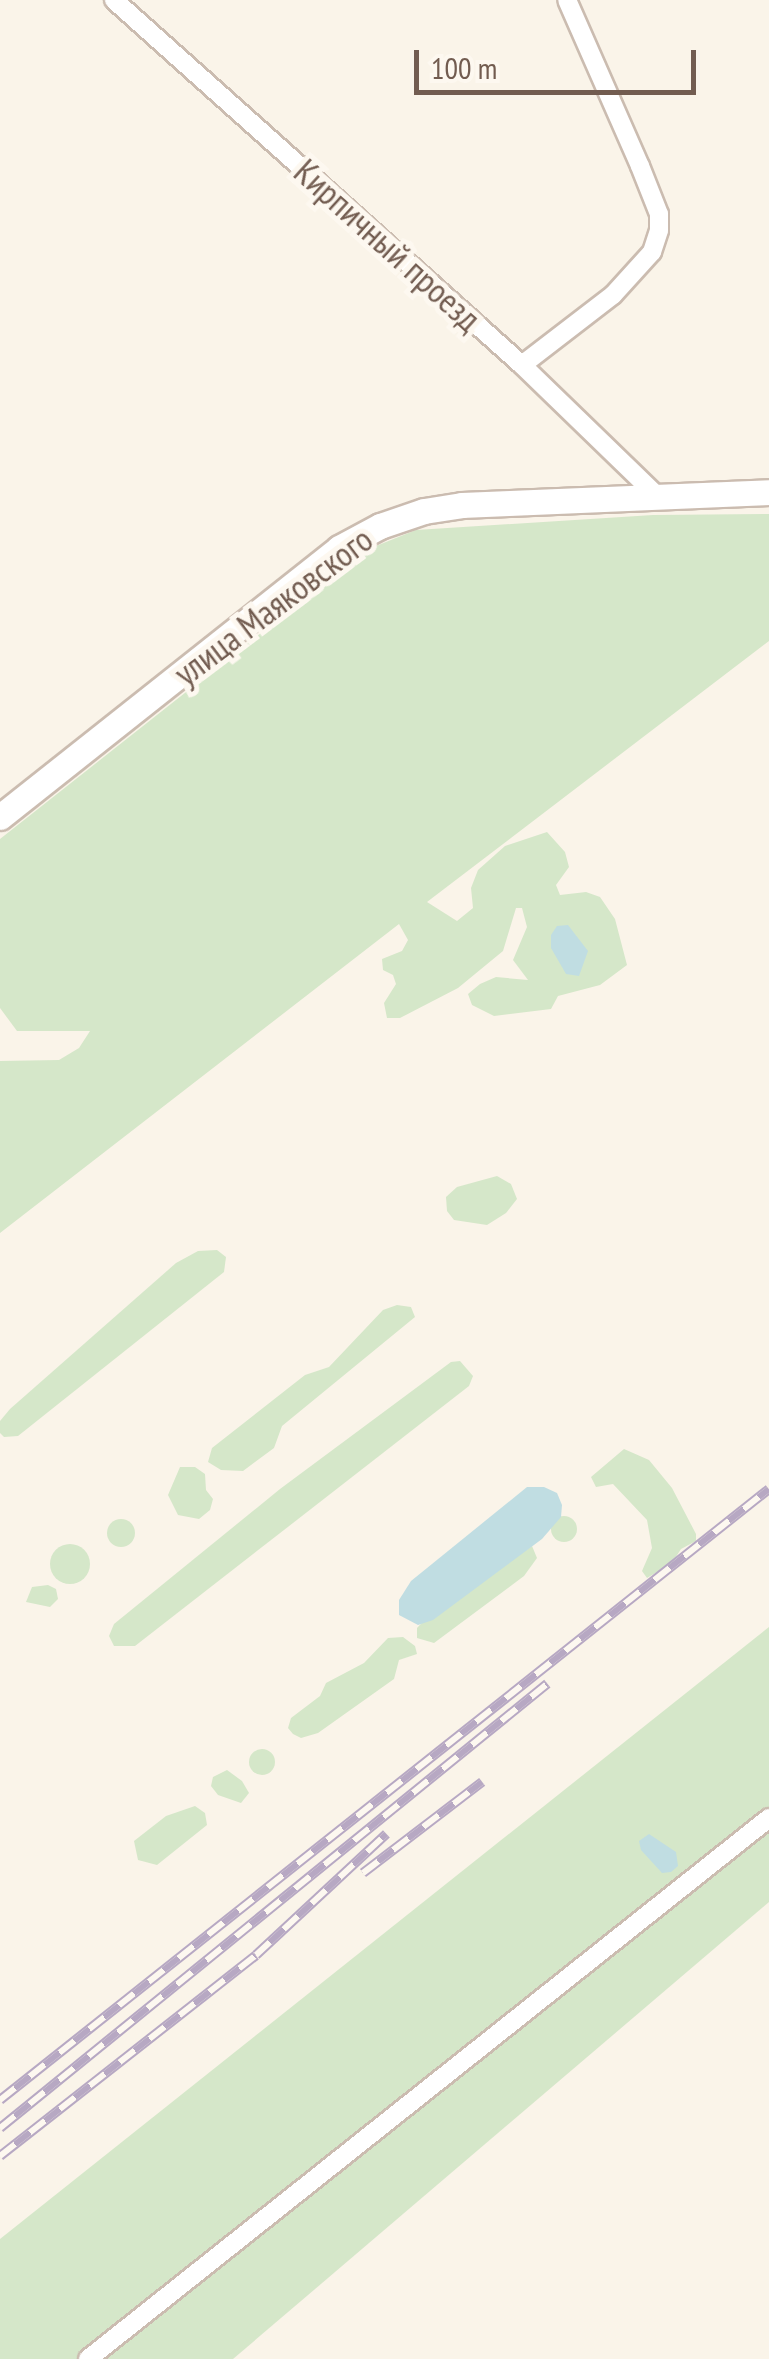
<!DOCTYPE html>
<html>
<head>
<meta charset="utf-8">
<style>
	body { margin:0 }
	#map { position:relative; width:769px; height:2359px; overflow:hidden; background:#faf4e9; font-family:"PT Sans Narrow",sans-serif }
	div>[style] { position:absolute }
	.green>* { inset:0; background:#d5e7c9 }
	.round { border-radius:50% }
	.water>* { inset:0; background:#c0dde2 }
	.roads { filter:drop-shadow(2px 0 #cbbcb0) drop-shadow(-2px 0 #cbbcb0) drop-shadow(0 2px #cbbcb0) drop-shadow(0 -2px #cbbcb0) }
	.street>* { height:18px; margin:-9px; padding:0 9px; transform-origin:9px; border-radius:9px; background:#fff }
	.secondary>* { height:25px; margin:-12.5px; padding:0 12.5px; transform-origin:12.5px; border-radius:12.5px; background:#fff }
	.rail>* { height:10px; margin-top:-5px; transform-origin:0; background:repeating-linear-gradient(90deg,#fdf8f0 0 19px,#b7a8c3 0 38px); box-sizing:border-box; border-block:2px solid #b7a8c3 }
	span { translate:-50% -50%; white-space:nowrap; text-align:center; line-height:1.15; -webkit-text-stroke:10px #fdf8f0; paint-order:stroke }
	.street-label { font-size:35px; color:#725c50 }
	.scale { position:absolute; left:414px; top:50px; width:282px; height:45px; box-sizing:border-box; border:5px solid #725c50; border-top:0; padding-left:12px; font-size:30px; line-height:35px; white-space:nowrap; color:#725c50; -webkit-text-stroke:8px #fdf8f0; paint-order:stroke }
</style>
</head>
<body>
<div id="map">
	<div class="green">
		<i style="clip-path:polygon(769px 514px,769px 641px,427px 902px,457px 921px,473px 908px,471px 888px,478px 870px,505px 846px,547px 832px,565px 852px,569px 867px,556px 885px,560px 895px,586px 892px,600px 897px,615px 919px,627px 965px,600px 985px,558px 996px,551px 1009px,494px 1016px,472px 1005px,468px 994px,480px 984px,496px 977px,528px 980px,513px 960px,527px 927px,522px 908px,516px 908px,503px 951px,458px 988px,400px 1018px,387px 1018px,384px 1003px,396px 984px,393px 975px,383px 970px,382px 959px,402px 951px,408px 940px,399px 924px,0 1233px,0 1061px,59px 1060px,79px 1048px,90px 1031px,17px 1031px,0 1008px,0 839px,366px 550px,416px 530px,653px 515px)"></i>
		<i style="clip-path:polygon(497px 1176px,511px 1184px,517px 1199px,506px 1213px,487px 1225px,454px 1220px,447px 1211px,446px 1197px,457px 1187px)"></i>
		<i style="clip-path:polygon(217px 1250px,226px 1257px,224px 1272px,18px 1436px,4px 1437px,0 1433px,0 1421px,10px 1409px,176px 1263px,198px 1251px)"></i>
		<i style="clip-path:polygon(397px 1305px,411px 1307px,415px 1317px,282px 1426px,274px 1448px,243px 1471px,221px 1470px,208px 1462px,212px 1448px,305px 1375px,329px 1367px,383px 1310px)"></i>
		<i style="clip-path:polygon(460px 1361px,473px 1376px,469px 1386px,135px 1646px,114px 1646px,109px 1636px,114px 1624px,280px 1489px,451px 1362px)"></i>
		<i style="clip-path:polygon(624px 1449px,649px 1460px,672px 1488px,696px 1534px,696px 1541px,681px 1549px,672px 1563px,647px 1578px,642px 1571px,652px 1548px,647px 1520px,613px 1484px,596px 1487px,591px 1477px)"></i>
		<i style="clip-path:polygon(180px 1467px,195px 1467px,205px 1474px,206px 1490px,213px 1499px,210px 1510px,199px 1519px,178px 1515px,168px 1495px)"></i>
		<i class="round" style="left:551px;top:1516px;width:26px;height:26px"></i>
		<i class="round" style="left:107px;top:1519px;width:28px;height:28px"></i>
		<i class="round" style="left:50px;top:1544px;width:40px;height:40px"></i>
		<i style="clip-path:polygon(532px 1546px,537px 1558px,524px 1576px,434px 1643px,417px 1638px,417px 1628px,432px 1612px)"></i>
		<i style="clip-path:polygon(48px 1585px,56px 1589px,58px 1599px,50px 1607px,26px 1602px,32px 1587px)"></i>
		<i style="clip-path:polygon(769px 1627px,769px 1902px,233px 2359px,0 2359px,0 2239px)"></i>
		<i style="clip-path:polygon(403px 1637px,415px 1646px,417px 1654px,399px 1660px,394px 1679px,318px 1733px,301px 1738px,293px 1734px,288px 1728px,291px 1718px,320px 1696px,326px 1683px,364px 1663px,388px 1638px)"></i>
		<i class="round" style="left:249px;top:1749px;width:26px;height:26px"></i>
		<i style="clip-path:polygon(227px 1770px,242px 1781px,249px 1793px,241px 1803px,218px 1795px,211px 1786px,213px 1777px)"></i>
		<i style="clip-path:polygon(195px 1806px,205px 1813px,207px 1825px,157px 1865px,138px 1860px,134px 1841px,166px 1816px)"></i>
	</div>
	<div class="water">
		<i style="clip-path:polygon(568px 925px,588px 951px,579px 976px,566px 974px,551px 948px,551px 935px,557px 926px)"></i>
		<i style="clip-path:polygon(527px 1487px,544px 1487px,557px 1493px,562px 1505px,561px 1517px,542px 1539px,433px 1620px,418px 1625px,399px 1615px,399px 1600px,411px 1581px)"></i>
		<i style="clip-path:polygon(649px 1834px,676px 1852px,678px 1866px,671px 1872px,662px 1873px,641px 1850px,639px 1841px)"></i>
	</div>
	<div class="roads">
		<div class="street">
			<i style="left:114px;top:0;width:547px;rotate:41.82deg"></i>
			<i style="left:522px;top:365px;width:188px;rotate:44.1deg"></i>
			<i style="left:522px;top:365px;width:115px;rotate:-37.6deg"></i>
			<i style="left:613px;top:295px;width:58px;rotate:-47.8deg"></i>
			<i style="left:652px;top:252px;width:23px;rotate:-72deg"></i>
			<i style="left:659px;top:230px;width:16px;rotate:-90deg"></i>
			<i style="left:659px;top:214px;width:52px;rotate:-111.6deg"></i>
			<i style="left:640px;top:166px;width:181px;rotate:-113.7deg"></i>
			<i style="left:88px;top:2359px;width:870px;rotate:-38.46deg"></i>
		</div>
		<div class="secondary">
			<i style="left:0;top:817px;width:433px;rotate:-38.4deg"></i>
			<i style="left:339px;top:548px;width:47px;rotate:-28.2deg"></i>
			<i style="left:380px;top:526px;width:46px;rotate:-18.8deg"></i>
			<i style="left:424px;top:511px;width:38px;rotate:-9deg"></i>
			<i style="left:462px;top:505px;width:307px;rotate:-2.4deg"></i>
		</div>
	</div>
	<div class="rail">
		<i style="left:363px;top:1873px;width:150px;rotate:-37.4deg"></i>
		<i style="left:0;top:2100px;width:982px;rotate:-38.47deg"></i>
		<i style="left:0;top:2128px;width:705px;rotate:-39.07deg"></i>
		<i style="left:0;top:2156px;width:325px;rotate:-38.1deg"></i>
		<i style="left:256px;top:1955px;width:178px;rotate:-42.9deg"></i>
	</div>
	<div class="street-label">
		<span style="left:388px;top:245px;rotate:42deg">Кирпичный проезд</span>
		<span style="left:273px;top:606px;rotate:-37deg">улица Маяковского</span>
	</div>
	<div class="scale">100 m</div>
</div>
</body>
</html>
